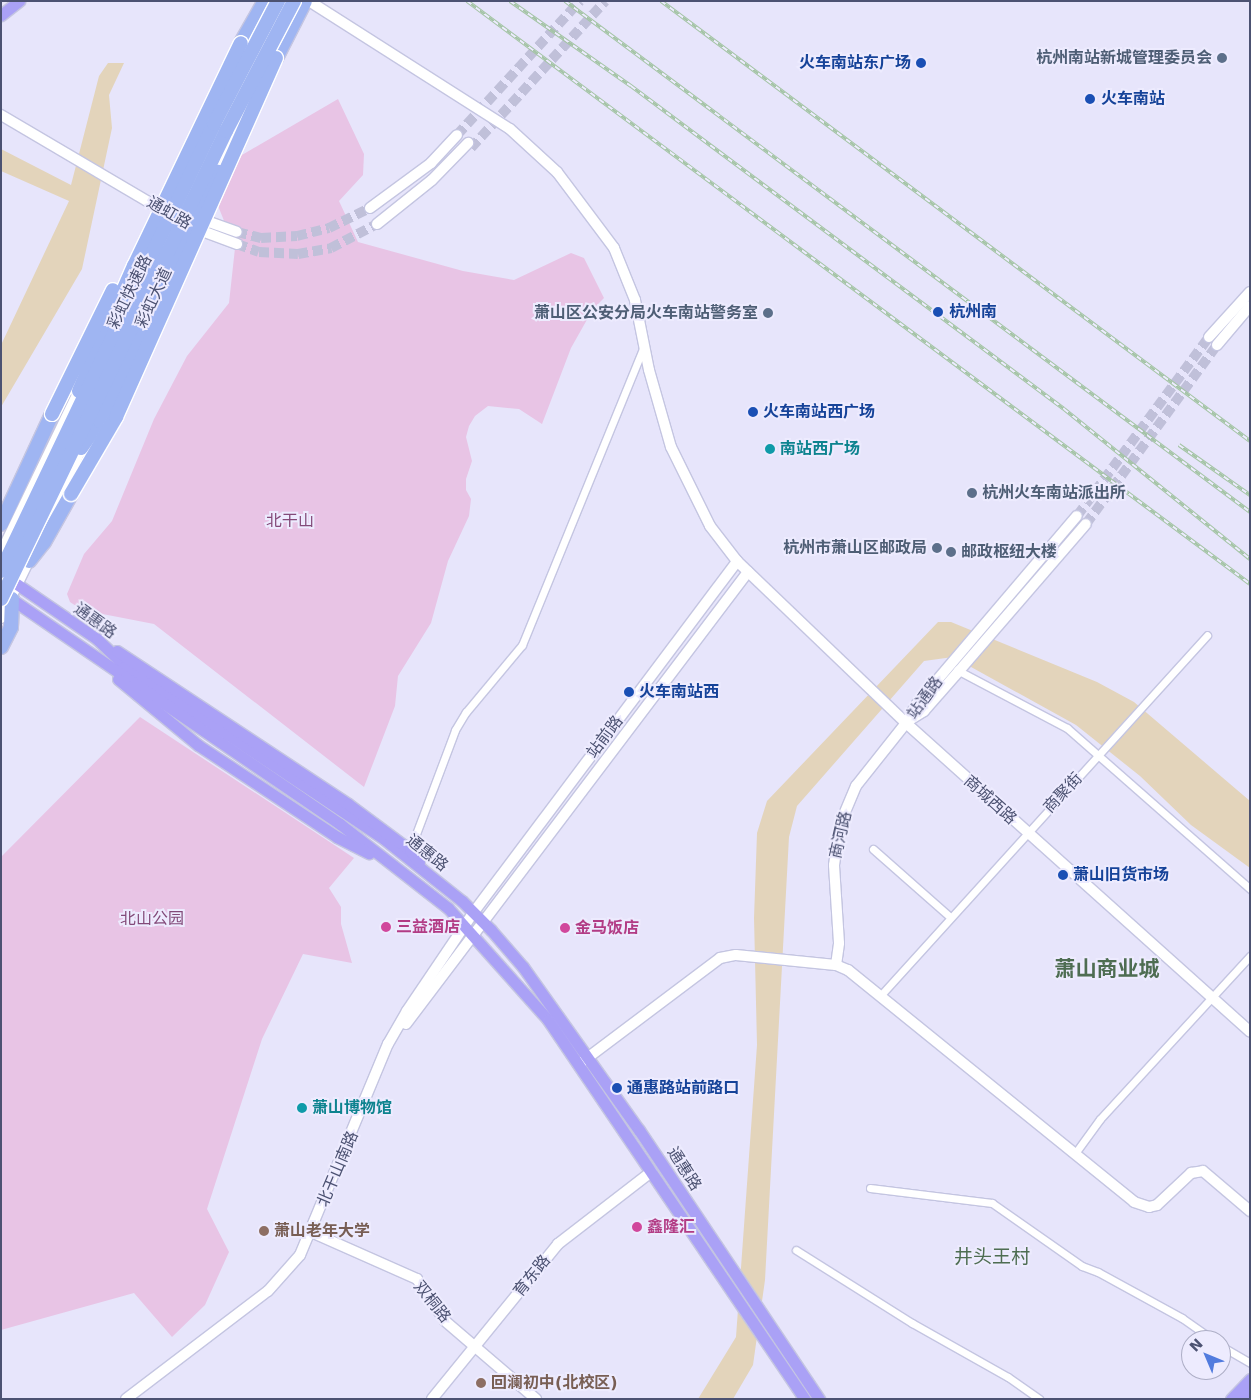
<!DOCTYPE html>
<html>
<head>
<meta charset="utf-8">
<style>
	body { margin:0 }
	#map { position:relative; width:1251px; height:1400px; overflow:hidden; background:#e7e5fb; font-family:"DejaVu Sans","Noto Sans SC",sans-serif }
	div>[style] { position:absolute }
	.green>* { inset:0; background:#e8c4e5 }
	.water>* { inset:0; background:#e3d4bb }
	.secondary-tunnel>* { height:10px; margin-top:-5px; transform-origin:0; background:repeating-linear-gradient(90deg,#c0c0d9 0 10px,transparent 0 15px) }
	.roads { filter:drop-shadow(1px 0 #c4c5e1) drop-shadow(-1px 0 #c4c5e1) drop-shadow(0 1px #c4c5e1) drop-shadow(0 -1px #c4c5e1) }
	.street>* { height:7px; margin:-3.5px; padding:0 3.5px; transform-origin:3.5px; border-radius:3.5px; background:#fff }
	.secondary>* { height:10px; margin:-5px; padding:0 5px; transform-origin:5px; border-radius:5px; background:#fff }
	.primary>* { height:11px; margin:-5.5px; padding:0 5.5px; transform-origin:5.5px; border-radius:5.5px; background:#aaa1f6 }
	.highway>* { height:14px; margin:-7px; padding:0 7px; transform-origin:7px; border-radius:7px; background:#9fb5f2 }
	.rail>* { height:4px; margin-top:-2px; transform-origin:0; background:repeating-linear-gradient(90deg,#edebfe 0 5.5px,#a4c4a5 0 11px); box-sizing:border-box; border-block:1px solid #a4c4a5 }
	.bridges { filter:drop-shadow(1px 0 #fff) drop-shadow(-1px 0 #fff) drop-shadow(0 1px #fff) drop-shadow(0 -1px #fff) }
	.highway-bridge>* { height:14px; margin:-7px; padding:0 7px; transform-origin:7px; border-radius:7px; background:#9fb5f2 }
	.dots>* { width:14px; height:14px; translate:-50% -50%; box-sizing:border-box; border:2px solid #edebfe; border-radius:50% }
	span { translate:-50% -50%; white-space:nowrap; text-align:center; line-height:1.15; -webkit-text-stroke:4px #edebfe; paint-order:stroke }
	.service-label { font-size:16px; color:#4e5e75; font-weight:700 }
	.right { translate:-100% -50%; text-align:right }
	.left { translate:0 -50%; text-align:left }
	.transit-label { font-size:16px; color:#164399; font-weight:700 }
	.street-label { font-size:16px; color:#4c5272 }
	.culture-label { font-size:16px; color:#0d838f; font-weight:700 }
	.park-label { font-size:16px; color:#834a79 }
	.hotel-label { font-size:16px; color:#b23c85; font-weight:700 }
	.education-label { font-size:16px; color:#785e54; font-weight:700 }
	.quarter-label { font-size:19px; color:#4e6d52 }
	.district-label { font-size:21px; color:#4e6d52; font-weight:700 }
	.frame { position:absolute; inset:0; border:2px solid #4c5272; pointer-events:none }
	.north { position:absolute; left:1181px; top:1330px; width:50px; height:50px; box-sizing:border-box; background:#edebfe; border:1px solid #adaec6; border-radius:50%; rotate:315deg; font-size:14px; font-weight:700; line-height:20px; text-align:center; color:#4c5272 }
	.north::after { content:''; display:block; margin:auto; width:18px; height:22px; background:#517bde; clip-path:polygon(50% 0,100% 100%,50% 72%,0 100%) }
</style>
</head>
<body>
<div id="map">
	<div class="green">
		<i style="clip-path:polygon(338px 99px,364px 154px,363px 175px,339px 201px,358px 242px,463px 271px,514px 280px,571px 253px,584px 258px,604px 298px,593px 309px,571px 348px,542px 424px,519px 409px,488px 406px,475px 416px,469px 426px,466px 437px,472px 461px,466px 479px,466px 490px,471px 499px,469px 516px,448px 561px,431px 623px,398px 676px,395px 706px,364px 787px,154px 624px,82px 610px,70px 602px,67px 594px,84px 554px,112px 521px,154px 419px,187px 356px,229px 303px,235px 248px,206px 176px)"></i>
		<i style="clip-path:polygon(140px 717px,354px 858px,329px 888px,341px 907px,341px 924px,352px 963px,303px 954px,262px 1039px,207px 1209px,229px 1252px,205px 1305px,172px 1337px,134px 1293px,1px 1330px,1px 857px)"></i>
	</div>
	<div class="water">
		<i style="clip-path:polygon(108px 63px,124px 63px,109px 95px,112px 128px,82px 269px,1px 407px,1px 345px,69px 201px,1px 171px,1px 149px,71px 185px,99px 76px)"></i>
		<i style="clip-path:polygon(938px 622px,951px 622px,1097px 682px,1134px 702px,1250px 801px,1250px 868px,1191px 825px,1140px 776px,1076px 725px,953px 657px,924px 661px,797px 806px,789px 837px,765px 1280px,753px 1365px,733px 1399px,698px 1399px,736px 1337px,757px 1045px,754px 918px,757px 833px,767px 801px)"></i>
	</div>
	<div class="secondary-tunnel">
		<i style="left:457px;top:135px;width:182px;rotate:-47.5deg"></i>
		<i style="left:471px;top:148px;width:199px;rotate:-47.6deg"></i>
		<i style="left:237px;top:232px;width:25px;rotate:14deg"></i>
		<i style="left:261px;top:238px;width:36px;rotate:-3deg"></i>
		<i style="left:297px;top:236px;width:33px;rotate:-14deg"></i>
		<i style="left:329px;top:228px;width:46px;rotate:-26deg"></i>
		<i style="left:237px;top:244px;width:23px;rotate:20deg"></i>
		<i style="left:259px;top:252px;width:39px;rotate:3deg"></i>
		<i style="left:298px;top:254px;width:34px;rotate:-10deg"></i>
		<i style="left:331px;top:248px;width:52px;rotate:-27.6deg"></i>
		<i style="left:1077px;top:516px;width:222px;rotate:-53.6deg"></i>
		<i style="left:1086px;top:524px;width:222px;rotate:-53.8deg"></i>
	</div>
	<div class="roads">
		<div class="street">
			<i style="left:959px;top:671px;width:122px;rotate:27.8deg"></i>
			<i style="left:1067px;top:728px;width:244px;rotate:41.3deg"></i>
			<i style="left:873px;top:849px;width:103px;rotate:41.4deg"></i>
			<i style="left:410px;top:850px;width:128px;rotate:-69.4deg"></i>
			<i style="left:455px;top:730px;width:21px;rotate:-59deg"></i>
			<i style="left:466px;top:712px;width:87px;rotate:-50.1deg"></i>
			<i style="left:522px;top:645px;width:323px;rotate:-67.8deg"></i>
			<i style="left:880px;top:996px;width:487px;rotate:-47.8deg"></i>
			<i style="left:1076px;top:1152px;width:41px;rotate:-54deg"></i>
			<i style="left:1100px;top:1119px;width:222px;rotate:-47.4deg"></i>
			<i style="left:870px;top:1188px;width:123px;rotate:7deg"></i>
			<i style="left:992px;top:1203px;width:110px;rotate:35deg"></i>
			<i style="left:1082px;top:1266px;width:17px;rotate:21deg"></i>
			<i style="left:1098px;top:1272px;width:96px;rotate:28.7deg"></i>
			<i style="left:1182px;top:1318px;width:38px;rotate:35deg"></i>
			<i style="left:796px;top:1250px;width:137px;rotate:32.2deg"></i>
			<i style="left:912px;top:1323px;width:110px;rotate:29.4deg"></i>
			<i style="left:1008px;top:1377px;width:38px;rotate:35deg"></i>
			<i style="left:1221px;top:1346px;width:34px;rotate:30deg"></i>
		</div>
		<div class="secondary">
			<i style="left:309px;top:1px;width:238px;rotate:32.5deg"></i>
			<i style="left:510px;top:129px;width:64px;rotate:42.5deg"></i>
			<i style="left:557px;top:172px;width:95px;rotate:53.1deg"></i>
			<i style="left:614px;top:248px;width:56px;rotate:68deg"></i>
			<i style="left:635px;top:300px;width:71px;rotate:78.7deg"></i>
			<i style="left:649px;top:370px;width:80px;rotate:74.1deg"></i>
			<i style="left:671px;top:447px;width:88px;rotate:63.7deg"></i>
			<i style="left:710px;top:526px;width:44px;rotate:52.4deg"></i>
			<i style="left:737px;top:561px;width:234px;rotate:43.8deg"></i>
			<i style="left:906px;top:723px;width:462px;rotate:41.9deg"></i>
			<i style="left:1px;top:115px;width:191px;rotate:30.5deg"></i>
			<i style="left:370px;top:208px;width:76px;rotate:-36.4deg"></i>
			<i style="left:431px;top:163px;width:38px;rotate:-47deg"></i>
			<i style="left:198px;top:218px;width:41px;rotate:19.7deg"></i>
			<i style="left:377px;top:224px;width:70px;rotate:-38.7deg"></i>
			<i style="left:432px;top:180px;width:52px;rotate:-45.8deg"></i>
			<i style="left:194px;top:228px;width:46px;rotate:20.4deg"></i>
			<i style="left:1209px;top:337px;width:61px;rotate:-47.7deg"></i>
			<i style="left:1217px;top:345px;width:51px;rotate:-49.8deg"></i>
			<i style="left:39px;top:538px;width:105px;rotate:-64.7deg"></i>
			<i style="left:1px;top:553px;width:187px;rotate:-64.3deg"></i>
			<i style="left:1px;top:618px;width:69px;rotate:-64.2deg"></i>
			<i style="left:908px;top:721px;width:19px;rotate:-32deg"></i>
			<i style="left:924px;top:711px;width:53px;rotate:-48.8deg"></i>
			<i style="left:959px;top:671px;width:194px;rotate:-49.2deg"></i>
			<i style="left:836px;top:965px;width:22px;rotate:-82deg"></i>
			<i style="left:839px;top:943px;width:78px;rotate:-93.7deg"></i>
			<i style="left:834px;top:865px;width:41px;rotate:-81.7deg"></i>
			<i style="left:840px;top:824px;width:41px;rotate:-67.2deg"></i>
			<i style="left:856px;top:786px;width:80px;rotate:-51.6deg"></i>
			<i style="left:906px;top:723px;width:21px;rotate:-61deg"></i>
			<i style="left:916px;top:705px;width:248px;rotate:-49.6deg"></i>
			<i style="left:406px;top:1024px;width:567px;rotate:-52.89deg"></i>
			<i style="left:582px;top:1062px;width:173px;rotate:-37deg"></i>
			<i style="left:720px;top:958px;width:16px;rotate:-11deg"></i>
			<i style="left:736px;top:955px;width:100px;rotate:5.7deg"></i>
			<i style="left:836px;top:965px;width:13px;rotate:23deg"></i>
			<i style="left:848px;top:970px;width:368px;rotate:39deg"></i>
			<i style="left:1134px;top:1202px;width:16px;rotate:18deg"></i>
			<i style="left:1149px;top:1207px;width:8px;rotate:-14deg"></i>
			<i style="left:1157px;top:1205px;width:47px;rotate:-43.3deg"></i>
			<i style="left:1191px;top:1173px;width:12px;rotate:-9deg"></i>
			<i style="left:1203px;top:1171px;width:62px;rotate:40.4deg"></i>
			<i style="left:311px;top:1232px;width:116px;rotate:23.9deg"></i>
			<i style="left:417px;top:1279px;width:50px;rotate:56.3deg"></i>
			<i style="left:445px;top:1321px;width:120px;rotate:40.6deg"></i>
			<i style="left:126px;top:1399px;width:178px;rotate:-37.3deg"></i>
			<i style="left:268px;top:1291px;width:48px;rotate:-48.4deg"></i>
			<i style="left:300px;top:1255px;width:229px;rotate:-67.4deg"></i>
			<i style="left:388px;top:1044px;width:38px;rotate:-60deg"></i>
			<i style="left:407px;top:1011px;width:118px;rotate:-56deg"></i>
			<i style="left:473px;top:913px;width:440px;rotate:-53.1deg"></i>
			<i style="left:432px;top:1399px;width:200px;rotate:-50.9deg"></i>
			<i style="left:558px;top:1244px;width:118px;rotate:-37.7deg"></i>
		</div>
		<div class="primary">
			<i style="left:1px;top:15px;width:23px;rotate:-38deg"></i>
			<i style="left:5px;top:576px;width:112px;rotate:34.4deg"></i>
			<i style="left:97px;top:639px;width:39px;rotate:44deg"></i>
			<i style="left:125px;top:666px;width:311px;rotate:33.7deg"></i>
			<i style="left:384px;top:839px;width:100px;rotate:38.5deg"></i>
			<i style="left:462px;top:901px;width:41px;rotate:45deg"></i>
			<i style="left:491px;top:930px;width:49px;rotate:49.1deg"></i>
			<i style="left:523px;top:967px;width:200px;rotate:54.6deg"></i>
			<i style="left:639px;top:1130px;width:324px;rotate:56.2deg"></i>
			<i style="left:7px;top:596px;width:404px;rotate:34.4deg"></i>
			<i style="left:340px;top:824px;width:137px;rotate:37.9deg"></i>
			<i style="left:448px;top:908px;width:150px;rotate:48.2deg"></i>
			<i style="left:548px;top:1020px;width:458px;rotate:55.9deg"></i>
			<i style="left:117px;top:651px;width:277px;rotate:33.5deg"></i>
			<i style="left:348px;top:804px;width:77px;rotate:36.6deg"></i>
			<i style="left:410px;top:850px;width:15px;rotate:53deg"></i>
			<i style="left:118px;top:679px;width:104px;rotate:39.5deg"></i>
			<i style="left:198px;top:745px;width:167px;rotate:33.5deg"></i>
			<i style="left:337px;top:837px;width:36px;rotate:27deg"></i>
			<i style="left:1231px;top:1399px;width:28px;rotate:-46deg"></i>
			<i style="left:1243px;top:1399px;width:10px;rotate:-45deg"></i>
		</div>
		<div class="highway">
			<i style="left:241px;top:43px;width:48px;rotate:-60.3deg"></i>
			<i style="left:276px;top:58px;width:64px;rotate:-63deg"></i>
			<i style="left:1px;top:524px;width:121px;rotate:-65.1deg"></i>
			<i style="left:29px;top:561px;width:24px;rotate:-52deg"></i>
			<i style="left:44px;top:542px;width:55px;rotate:-60.6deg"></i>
			<i style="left:1px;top:647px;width:22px;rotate:-63deg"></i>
			<i style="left:11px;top:627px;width:28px;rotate:-88deg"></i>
		</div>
	</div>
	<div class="rail">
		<i style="left:467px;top:1px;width:976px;rotate:36.67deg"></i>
		<i style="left:510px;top:1px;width:148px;rotate:35.1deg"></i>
		<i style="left:631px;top:86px;width:540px;rotate:36.72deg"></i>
		<i style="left:1064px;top:409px;width:239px;rotate:38.9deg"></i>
		<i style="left:565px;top:1px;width:855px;rotate:36.72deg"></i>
		<i style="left:661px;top:1px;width:735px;rotate:36.76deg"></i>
		<i style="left:1179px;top:445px;width:87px;rotate:35.2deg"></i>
	</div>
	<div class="bridges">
		<div class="highway-bridge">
			<i style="left:79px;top:391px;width:137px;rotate:-66.3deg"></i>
			<i style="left:134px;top:266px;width:247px;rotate:-64.4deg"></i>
			<i style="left:52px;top:414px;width:138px;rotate:-63.8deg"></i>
			<i style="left:81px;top:448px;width:33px;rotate:-55deg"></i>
			<i style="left:100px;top:421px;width:276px;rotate:-64.6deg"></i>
			<i style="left:71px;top:494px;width:89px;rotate:-59.7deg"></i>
			<i style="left:116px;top:417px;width:393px;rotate:-66deg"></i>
			<i style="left:1px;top:571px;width:495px;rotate:-64.5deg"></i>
			<i style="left:214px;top:124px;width:139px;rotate:-62.5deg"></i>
			<i style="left:1px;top:599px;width:519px;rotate:-64.32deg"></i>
			<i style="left:226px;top:131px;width:147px;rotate:-62.4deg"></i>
		</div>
	</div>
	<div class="dots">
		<i style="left:1222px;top:58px;background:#5c6f8a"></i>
		<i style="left:921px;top:63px;background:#1a4fb4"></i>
		<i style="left:1090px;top:99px;background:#1a4fb4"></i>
		<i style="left:938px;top:312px;background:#1a4fb4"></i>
		<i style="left:768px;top:313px;background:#5c6f8a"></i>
		<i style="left:753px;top:412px;background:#1a4fb4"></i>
		<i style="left:770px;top:449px;background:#0f9aa8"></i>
		<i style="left:972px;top:493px;background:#5c6f8a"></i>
		<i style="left:937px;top:548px;background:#5c6f8a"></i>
		<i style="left:951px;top:552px;background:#5c6f8a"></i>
		<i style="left:629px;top:692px;background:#1a4fb4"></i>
		<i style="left:1063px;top:875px;background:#1a4fb4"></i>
		<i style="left:386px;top:927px;background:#d1479c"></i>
		<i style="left:565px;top:928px;background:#d1479c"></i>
		<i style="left:617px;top:1088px;background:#1a4fb4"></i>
		<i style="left:302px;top:1108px;background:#0f9aa8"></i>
		<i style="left:637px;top:1227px;background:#d1479c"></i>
		<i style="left:264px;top:1231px;background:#8d6e63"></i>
		<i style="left:481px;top:1383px;background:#8d6e63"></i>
	</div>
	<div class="service-label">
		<span class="right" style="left:1212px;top:58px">杭州南站新城管理委员会</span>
		<span class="right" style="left:758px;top:313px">萧山区公安分局火车南站警务室</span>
		<span class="left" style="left:982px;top:493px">杭州火车南站派出所</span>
		<span class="right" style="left:927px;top:548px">杭州市萧山区邮政局</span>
		<span class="left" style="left:961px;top:552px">邮政枢纽大楼</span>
	</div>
	<div class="transit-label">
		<span class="right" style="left:911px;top:63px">火车南站东广场</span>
		<span class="left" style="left:1101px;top:99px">火车南站</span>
		<span class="left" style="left:949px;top:312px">杭州南</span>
		<span class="left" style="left:763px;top:412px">火车南站西广场</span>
		<span class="left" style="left:639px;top:692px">火车南站西</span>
		<span class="left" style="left:1073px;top:875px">萧山旧货市场</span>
		<span class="left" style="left:627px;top:1088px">通惠路站前路口</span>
	</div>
	<div class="street-label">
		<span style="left:169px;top:213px;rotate:30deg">通虹路</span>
		<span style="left:130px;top:292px;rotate:-64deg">彩虹快速路</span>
		<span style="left:154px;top:298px;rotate:-65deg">彩虹大道</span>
		<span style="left:95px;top:621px;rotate:36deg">通惠路</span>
		<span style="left:925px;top:698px;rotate:-54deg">站通路</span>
		<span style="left:605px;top:737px;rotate:-53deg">站前路</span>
		<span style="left:1063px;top:793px;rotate:-47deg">商聚街</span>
		<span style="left:990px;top:800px;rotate:42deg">商城西路</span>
		<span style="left:841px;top:835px;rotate:-77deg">商河路</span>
		<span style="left:427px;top:853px;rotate:39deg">通惠路</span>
		<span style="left:338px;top:1169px;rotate:-67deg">北干山南路</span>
		<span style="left:684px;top:1169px;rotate:57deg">通惠路</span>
		<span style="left:532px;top:1276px;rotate:-51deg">育东路</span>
		<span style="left:432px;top:1302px;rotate:51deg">双桐路</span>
	</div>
	<div class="culture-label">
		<span class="left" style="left:780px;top:449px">南站西广场</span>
		<span class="left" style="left:312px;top:1108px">萧山博物馆</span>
	</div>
	<div class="park-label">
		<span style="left:290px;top:521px">北干山</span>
		<span style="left:152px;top:919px">北山公园</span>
	</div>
	<div class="hotel-label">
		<span class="left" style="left:396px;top:927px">三益酒店</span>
		<span class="left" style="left:575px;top:928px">金马饭店</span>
		<span class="left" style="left:647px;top:1227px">鑫隆汇</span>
	</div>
	<div class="education-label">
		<span class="left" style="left:274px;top:1231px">萧山老年大学</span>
		<span class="left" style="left:491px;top:1383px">回澜初中(北校区)</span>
	</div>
	<div class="quarter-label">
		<span style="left:992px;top:1257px">井头王村</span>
	</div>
	<div class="district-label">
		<span style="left:1107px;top:969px">萧山商业城</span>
	</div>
	<div class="frame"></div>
	<div class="north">N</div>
</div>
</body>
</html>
